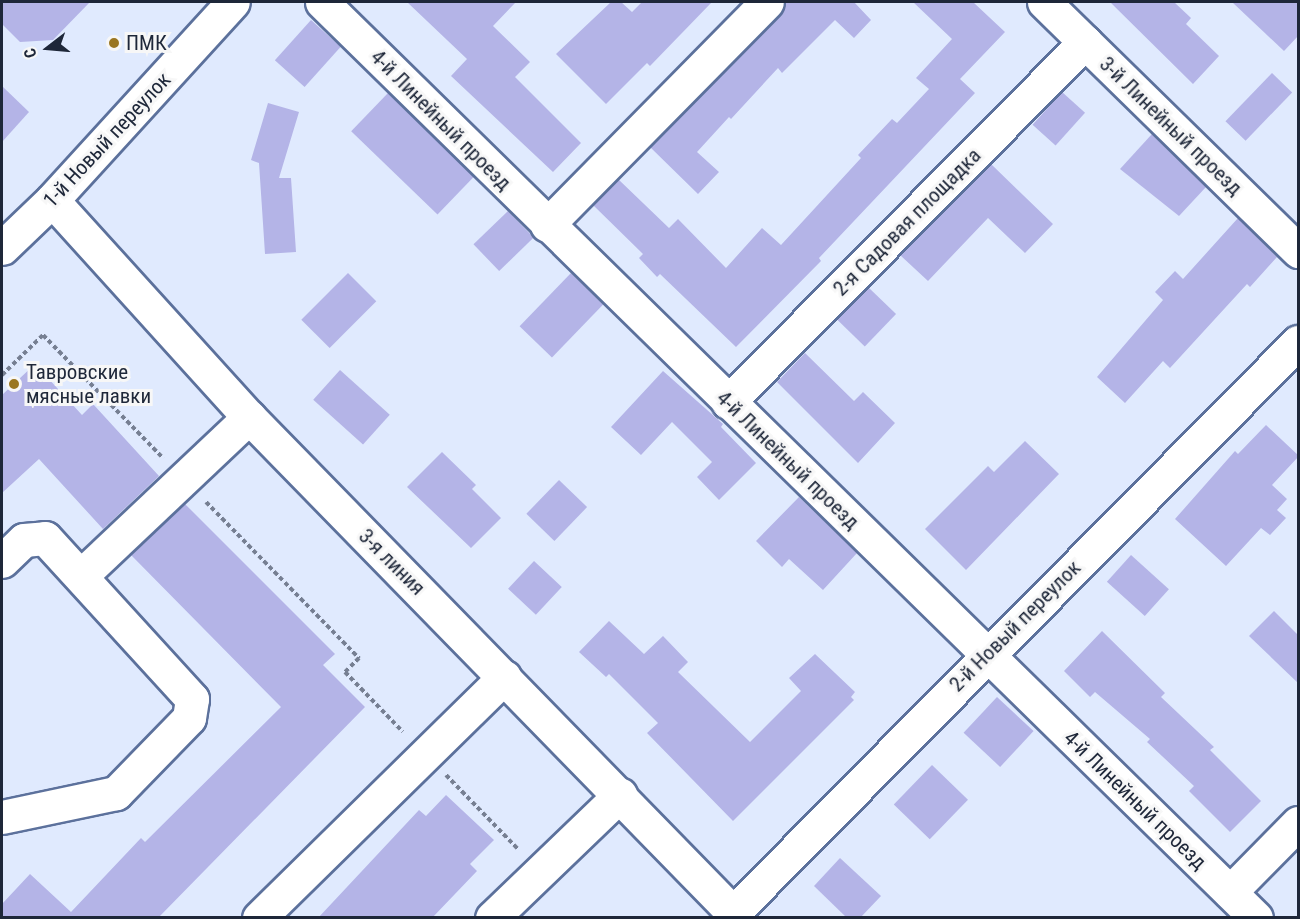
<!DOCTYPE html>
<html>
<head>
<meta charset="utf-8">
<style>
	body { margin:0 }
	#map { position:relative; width:1300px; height:919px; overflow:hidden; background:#e0eafe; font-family:"Roboto Condensed",sans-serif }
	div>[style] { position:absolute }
	.building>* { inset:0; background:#b4b4e7; transform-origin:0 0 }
	.path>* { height:4px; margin-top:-2px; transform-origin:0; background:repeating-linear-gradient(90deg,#767f92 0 4.5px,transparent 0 7.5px) }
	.roads { filter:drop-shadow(2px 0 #5c719c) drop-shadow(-2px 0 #5c719c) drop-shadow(0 2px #5c719c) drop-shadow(0 -2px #5c719c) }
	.minor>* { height:33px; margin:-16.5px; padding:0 16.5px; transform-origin:16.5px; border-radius:16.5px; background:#fff }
	.dots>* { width:16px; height:16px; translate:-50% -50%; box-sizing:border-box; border:3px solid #f7f7f7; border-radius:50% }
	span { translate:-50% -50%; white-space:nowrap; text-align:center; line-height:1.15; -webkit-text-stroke:6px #f7f7f7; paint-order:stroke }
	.poi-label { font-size:21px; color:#1e2739 }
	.left { translate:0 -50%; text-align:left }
	.street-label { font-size:21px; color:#1e2739 }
	.frame { position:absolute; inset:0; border:3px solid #1e2739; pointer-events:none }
	.north { position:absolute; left:18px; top:18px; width:60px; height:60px; -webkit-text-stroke:4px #f7f7f7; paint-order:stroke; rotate:254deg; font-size:16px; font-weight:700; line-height:24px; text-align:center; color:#1e2739 }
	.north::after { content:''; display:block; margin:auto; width:21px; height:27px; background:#1e2739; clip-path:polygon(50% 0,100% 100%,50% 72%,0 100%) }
</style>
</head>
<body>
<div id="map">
	<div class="building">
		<i style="clip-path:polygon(2px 2px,90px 2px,53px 40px,20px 42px,2px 24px)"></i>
		<i style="clip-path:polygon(407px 2px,516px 2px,493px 26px,530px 62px,515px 77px,581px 143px,553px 172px,451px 76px,467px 59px)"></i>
		<i style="clip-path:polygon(611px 2px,621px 2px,632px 12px,642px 2px,712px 2px,650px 66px,647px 63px,606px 104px,556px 54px)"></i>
		<i style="clip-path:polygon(785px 2px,854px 2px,871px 20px,854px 38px,835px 20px,782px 73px,778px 68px,731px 119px,729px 117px,697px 152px,719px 172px,698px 194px,650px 147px,780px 15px)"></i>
		<i style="clip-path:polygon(913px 2px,973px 2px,1005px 32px,960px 79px,975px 93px,819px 258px,821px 261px,736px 347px,660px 274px,657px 277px,639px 258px,643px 254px,593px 205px,618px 179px,669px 228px,678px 219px,726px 268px,762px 228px,781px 245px,861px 158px,858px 155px,892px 119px,897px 123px,929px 89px,916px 78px,952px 39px)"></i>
		<i style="clip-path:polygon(1110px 2px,1174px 2px,1191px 18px,1186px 24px,1219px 56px,1193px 84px)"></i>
		<i style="clip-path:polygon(1232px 2px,1299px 2px,1299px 35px,1284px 51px)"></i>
		<i style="left:311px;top:20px;width:40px;height:54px;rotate:42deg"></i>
		<i style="left:1272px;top:73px;width:28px;height:67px;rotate:44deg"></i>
		<i style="clip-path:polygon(2px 86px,29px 112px,2px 142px)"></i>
		<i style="left:1062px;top:92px;width:31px;height:44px;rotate:42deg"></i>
		<i style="left:388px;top:93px;width:120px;height:53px;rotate:44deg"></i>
		<i style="clip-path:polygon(268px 103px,299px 112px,279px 178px,291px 178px,296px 252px,265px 254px,259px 163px,251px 160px)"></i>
		<i style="clip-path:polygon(1152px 134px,1206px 187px,1179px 216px,1120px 169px)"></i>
		<i style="clip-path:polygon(991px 164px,1053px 224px,1025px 253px,988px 218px,928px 281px,900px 255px)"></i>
		<i style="left:508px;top:211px;width:37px;height:48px;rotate:46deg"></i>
		<i style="clip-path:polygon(1238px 218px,1277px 257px,1250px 287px,1247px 284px,1170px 368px,1163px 361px,1125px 403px,1097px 377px,1163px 300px,1155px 292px,1175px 271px,1183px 279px)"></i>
		<i style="left:348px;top:273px;width:40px;height:66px;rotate:45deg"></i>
		<i style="left:571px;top:273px;width:45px;height:74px;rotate:44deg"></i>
		<i style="left:868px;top:287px;width:39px;height:45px;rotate:44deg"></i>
		<i style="clip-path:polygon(805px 353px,854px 401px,863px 392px,895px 423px,858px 463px,777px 382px)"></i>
		<i style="clip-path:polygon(35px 364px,82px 415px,93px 404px,159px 476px,103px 529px,39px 459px,2px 493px,2px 395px)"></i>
		<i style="left:340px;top:370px;width:67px;height:40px;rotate:42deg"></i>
		<i style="clip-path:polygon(663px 371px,723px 424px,721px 427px,756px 463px,719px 500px,697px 477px,712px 462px,672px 422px,641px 455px,611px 427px)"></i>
		<i style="clip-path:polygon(1266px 425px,1299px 456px,1272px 485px,1287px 499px,1277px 510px,1286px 518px,1270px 535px,1261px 528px,1226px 566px,1175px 519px,1235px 451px,1238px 454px)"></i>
		<i style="clip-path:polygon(1025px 441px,1059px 474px,966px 570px,925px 529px,988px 466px,994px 472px)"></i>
		<i style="clip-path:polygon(442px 452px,476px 485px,472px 489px,501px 518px,471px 548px,407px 487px)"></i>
		<i style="left:559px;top:480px;width:39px;height:47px;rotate:44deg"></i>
		<i style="clip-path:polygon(799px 497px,857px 553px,823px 590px,789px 559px,782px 567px,756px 541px)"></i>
		<i style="clip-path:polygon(185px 504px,335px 654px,323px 665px,365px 707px,158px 918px,2px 918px,2px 904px,30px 874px,71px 912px,141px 838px,145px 842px,281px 707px,131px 555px)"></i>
		<i style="left:1131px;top:555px;width:51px;height:36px;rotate:42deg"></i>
		<i style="left:534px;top:561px;width:38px;height:38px;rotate:43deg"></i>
		<i style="clip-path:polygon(1274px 611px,1299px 636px,1299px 684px,1249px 636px)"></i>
		<i style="clip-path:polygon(609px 621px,644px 654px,663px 636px,688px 662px,678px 672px,750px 742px,801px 691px,789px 678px,815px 654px,855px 692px,851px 697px,854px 700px,733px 821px,647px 733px,658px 723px,609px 674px,606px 677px,579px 652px)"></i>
		<i style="clip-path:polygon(1102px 631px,1165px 693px,1161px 697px,1214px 747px,1210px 750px,1261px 801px,1230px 832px,1189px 791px,1194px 786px,1147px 742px,1150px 739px,1095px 692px,1090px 697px,1064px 671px)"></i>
		<i style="left:997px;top:697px;width:50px;height:49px;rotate:43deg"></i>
		<i style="left:932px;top:765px;width:50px;height:55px;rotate:44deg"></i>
		<i style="clip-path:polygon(446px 795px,494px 840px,470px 864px,477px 871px,432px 918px,318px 918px,419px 810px,426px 816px)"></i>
		<i style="clip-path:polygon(840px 858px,881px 896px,860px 918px,847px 918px,814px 886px)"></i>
	</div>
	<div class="path">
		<i style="left:2px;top:375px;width:57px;rotate:-44.3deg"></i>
		<i style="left:43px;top:335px;width:172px;rotate:45.7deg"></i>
		<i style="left:206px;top:502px;width:219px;rotate:45.6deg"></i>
		<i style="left:359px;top:658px;width:20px;rotate:135deg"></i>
		<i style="left:345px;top:672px;width:83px;rotate:46deg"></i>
		<i style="left:446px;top:775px;width:103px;rotate:45.8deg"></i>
	</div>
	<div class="roads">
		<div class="minor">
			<i style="left:322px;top:2px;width:1308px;rotate:44.44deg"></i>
			<i style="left:1044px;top:2px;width:356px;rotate:44.4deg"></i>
			<i style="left:52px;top:200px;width:293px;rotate:47.8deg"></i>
			<i style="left:249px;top:417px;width:700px;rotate:45.69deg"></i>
			<i style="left:547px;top:225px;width:313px;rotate:-45.4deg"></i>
			<i style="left:2px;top:248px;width:69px;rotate:-43.8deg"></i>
			<i style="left:52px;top:200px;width:268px;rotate:-47.6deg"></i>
			<i style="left:728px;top:402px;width:507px;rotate:-45.24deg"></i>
			<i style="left:2px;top:561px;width:30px;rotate:-44deg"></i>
			<i style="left:24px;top:540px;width:21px;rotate:-5deg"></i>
			<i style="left:45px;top:538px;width:218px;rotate:47.6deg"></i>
			<i style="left:192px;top:699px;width:19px;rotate:99deg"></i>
			<i style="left:189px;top:718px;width:105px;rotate:134.2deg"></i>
			<i style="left:116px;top:793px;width:116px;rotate:168.1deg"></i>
			<i style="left:82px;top:575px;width:230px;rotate:-43.4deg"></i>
			<i style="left:1230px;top:892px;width:97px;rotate:-45.4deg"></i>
			<i style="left:734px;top:912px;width:802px;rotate:-45.3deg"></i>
			<i style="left:259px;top:918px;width:344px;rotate:-44.5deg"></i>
			<i style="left:492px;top:918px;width:178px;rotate:-43.9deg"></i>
		</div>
	</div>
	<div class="dots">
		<i style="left:114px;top:43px;background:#9a7621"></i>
		<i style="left:14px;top:384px;background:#9a7621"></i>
	</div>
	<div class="poi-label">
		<span class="left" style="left:126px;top:43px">ПМК</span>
		<span class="left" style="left:26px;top:384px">Тавровские<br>мясные лавки</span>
	</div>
	<div class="street-label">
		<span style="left:441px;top:120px;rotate:45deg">4-й Линейный проезд</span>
		<span style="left:1171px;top:126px;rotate:44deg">3-й Линейный проезд</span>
		<span style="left:107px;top:140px;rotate:-47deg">1-й Новый переулок</span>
		<span style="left:907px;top:222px;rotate:-45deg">2-я Cадовая площадка</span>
		<span style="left:788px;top:460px;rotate:44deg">4-й Линейный проезд</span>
		<span style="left:392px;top:562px;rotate:45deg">3-я линия</span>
		<span style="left:1015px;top:626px;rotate:-45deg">2-й Новый переулок</span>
		<span style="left:1135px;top:800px;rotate:44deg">4-й Линейный проезд</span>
	</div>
	<div class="frame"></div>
	<div class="north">С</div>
</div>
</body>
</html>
